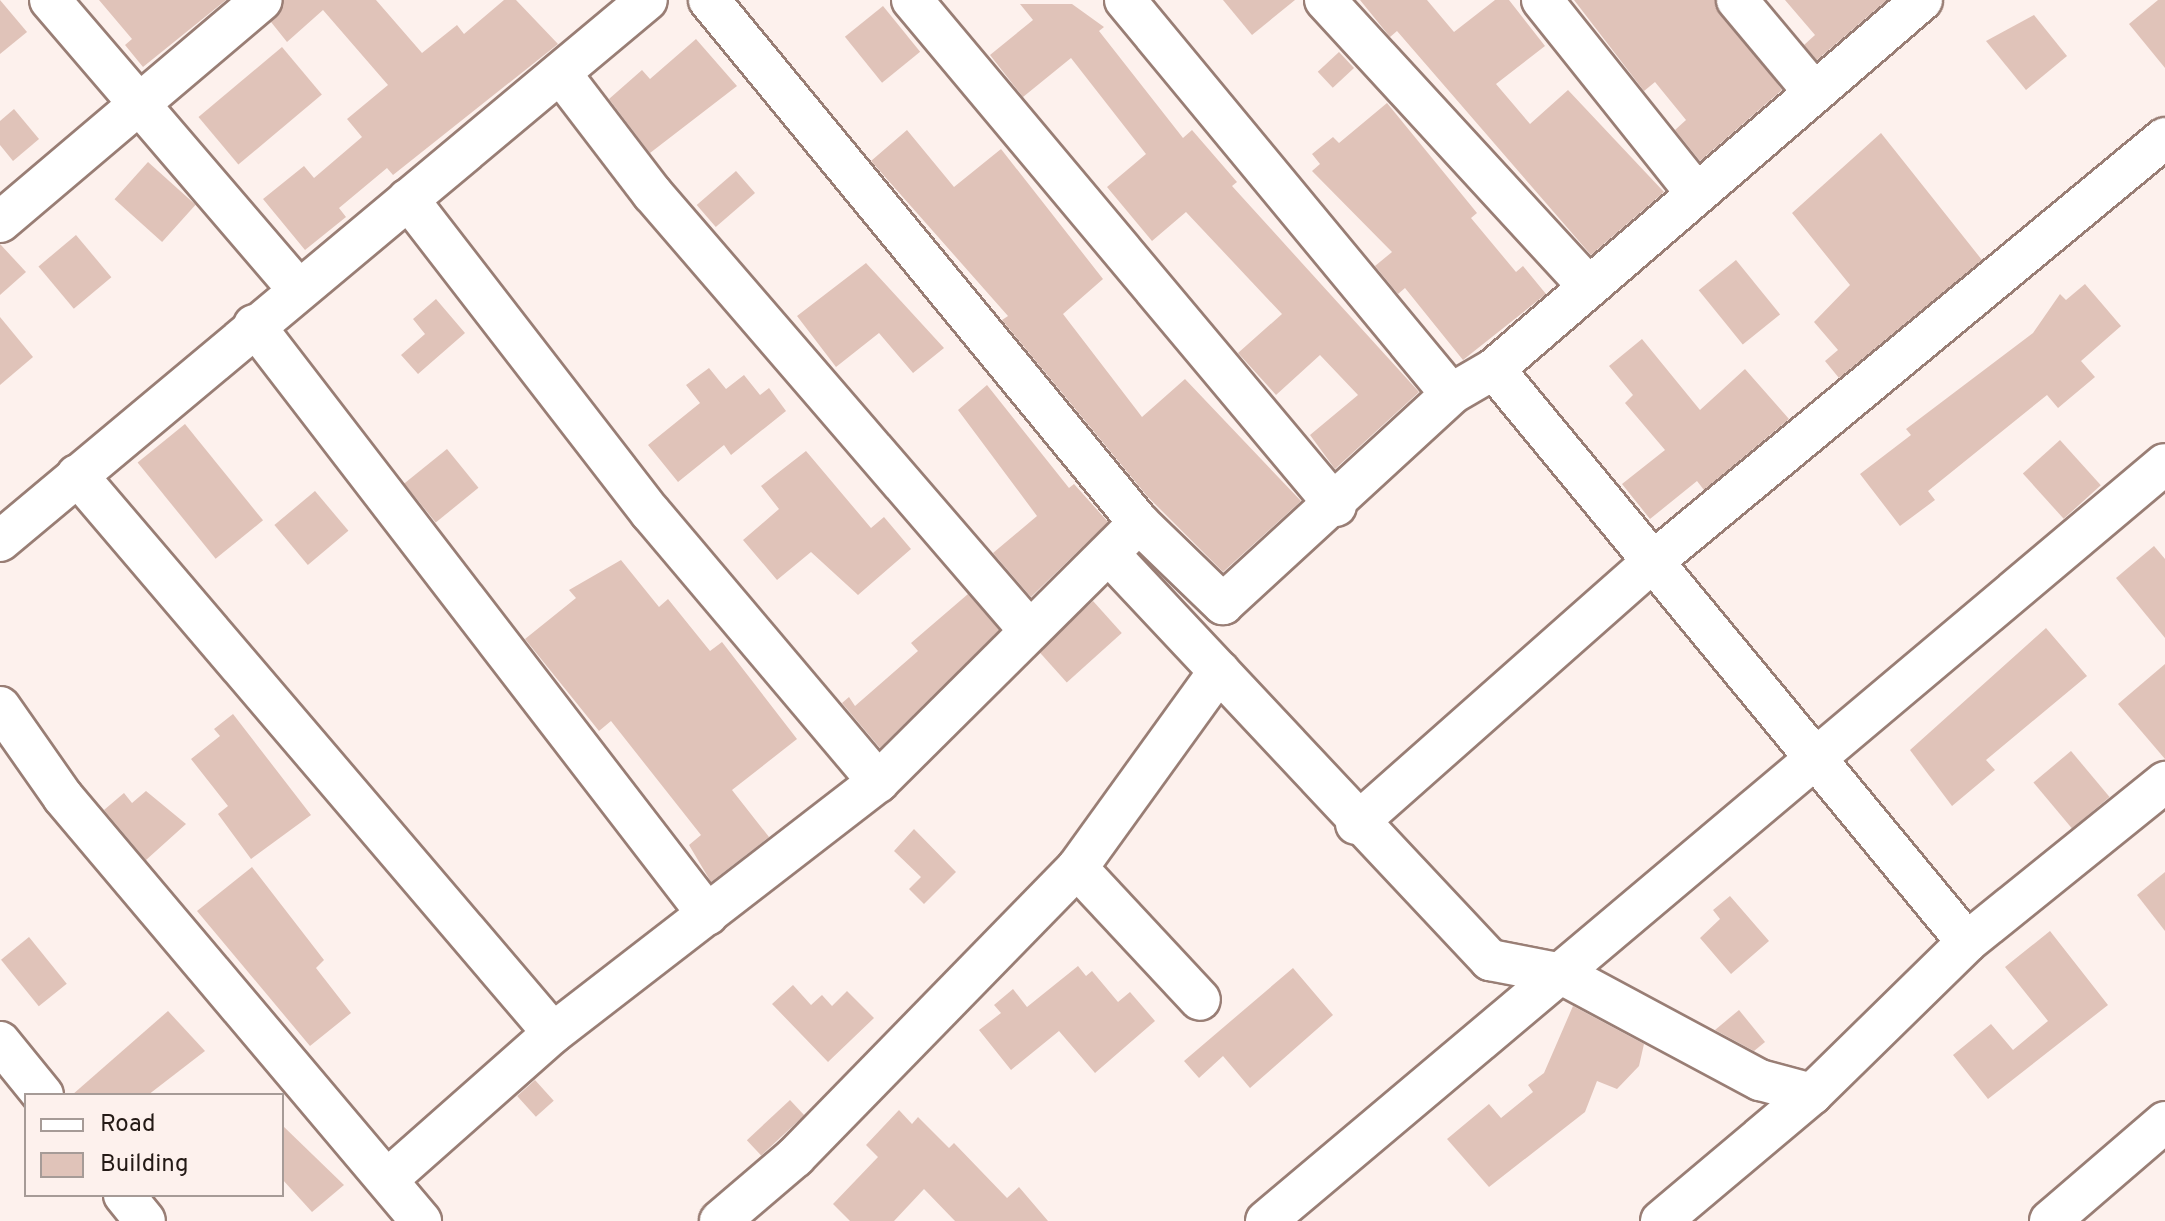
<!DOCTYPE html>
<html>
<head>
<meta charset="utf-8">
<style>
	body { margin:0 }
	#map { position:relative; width:2165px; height:1221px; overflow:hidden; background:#fdf1ed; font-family:Overpass,sans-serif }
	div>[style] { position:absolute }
	.building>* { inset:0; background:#e0c3b9; transform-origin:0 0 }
	.roads { filter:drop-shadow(2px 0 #997e75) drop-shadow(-2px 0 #997e75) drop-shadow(0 2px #997e75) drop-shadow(0 -2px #997e75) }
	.minor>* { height:40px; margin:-20px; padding:0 20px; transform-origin:20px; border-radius:20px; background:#fff }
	span { translate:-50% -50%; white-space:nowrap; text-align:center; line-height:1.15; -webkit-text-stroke:6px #fdf1ed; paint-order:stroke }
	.legend { position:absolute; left:24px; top:1093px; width:260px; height:104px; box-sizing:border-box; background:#fdf1ed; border:2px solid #a69b97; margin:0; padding:10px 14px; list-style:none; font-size:24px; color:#241a16 }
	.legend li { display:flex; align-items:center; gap:16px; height:40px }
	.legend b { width:40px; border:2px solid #a69b97 }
</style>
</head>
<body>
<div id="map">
	<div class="building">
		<i style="clip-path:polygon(0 0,27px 32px,0 54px)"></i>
		<i style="clip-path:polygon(99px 0,226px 0,143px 67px,125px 45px,132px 39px)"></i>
		<i style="clip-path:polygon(284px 0,376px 0,422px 53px,457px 25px,464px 34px,504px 0,516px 0,558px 44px,393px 175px,387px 168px,339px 208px,346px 217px,305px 250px,263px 199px,304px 166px,314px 178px,362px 137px,347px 119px,388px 85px,323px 10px,287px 42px,271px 22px)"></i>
		<i style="clip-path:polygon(1223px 0,1295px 0,1252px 35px)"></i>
		<i style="clip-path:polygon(1360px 0,1427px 0,1454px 32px,1495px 0,1509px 0,1545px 46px,1496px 84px,1530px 124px,1568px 90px,1664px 192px,1591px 255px,1397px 31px,1390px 37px)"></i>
		<i style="clip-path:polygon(1574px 0,1715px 0,1782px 90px,1700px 161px,1675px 130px,1686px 120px,1655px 82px,1644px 91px)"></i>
		<i style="clip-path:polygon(1785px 0,1887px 0,1817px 60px,1804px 45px,1815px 35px)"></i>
		<i style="clip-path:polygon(2158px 0,2165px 0,2165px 68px,2129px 24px)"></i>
		<i style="clip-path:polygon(1020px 4px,1072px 4px,1104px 27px,1099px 31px,1183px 138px,1192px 130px,1237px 182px,1232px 186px,1419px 392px,1335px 469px,1310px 435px,1358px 395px,1320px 355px,1276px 395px,1238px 353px,1282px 314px,1186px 212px,1152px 241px,1107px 187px,1146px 154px,1071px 58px,1023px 97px,990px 55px,1033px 20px)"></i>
		<i style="left:883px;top:6px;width:59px;height:49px;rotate:51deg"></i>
		<i style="clip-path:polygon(2034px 15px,2067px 56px,2026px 90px,1986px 41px)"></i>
		<i style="clip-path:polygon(696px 39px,737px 86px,650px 153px,609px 99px,642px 70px,650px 79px)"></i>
		<i style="left:282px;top:47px;width:62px;height:109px;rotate:50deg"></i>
		<i style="left:1339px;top:52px;width:22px;height:29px;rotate:47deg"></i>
		<i style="clip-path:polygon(1387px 103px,1477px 213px,1471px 218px,1516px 272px,1523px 266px,1546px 294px,1463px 360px,1405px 288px,1398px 294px,1375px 266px,1392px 252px,1312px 171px,1320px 164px,1312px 154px,1333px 137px,1339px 143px)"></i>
		<i style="clip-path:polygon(14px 109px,39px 139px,13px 161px,0 145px,0 121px)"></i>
		<i style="clip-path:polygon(907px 130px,954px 187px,1001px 149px,1103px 279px,1063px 314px,1142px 417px,1185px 379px,1301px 501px,1223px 572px,1147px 496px,1002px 320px,1008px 316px,871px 161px)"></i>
		<i style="clip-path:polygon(1881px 133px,1982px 260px,1839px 378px,1825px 361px,1838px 350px,1814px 322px,1850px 285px,1792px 213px)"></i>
		<i style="left:148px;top:162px;width:64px;height:50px;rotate:42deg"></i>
		<i style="left:736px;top:171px;width:29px;height:52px;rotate:49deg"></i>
		<i style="left:76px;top:235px;width:55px;height:49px;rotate:50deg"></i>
		<i style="clip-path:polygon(0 244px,26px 272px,0 295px)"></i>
		<i style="left:1736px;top:260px;width:70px;height:48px;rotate:51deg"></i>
		<i style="clip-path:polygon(866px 263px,944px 348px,913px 373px,879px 333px,836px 367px,797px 316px)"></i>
		<i style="clip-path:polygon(2085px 284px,2121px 326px,2081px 361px,2095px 377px,2058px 408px,2047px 395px,1928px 491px,1935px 500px,1900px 526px,1860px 474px,1911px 435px,1906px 429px,2033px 333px,2060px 294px,2066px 300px)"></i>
		<i style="clip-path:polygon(436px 299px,465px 333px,418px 374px,401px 355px,425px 334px,413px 319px)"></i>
		<i style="clip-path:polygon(0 317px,33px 357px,0 385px)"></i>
		<i style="clip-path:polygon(1642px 339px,1700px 410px,1745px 369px,1789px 419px,1704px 490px,1697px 481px,1650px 519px,1622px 484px,1665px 450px,1625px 403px,1633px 395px,1609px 366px)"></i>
		<i style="clip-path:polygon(709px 368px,726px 389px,744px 375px,760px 395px,769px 388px,786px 411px,731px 455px,724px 445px,678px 482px,648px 445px,700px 403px,686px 385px)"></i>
		<i style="clip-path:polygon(987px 385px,1069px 488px,1074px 484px,1108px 522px,1031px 597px,993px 553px,1037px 516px,958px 410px)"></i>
		<i style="left:185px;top:424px;width:124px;height:61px;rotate:51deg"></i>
		<i style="left:2060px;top:440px;width:61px;height:50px;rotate:48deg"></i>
		<i style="left:447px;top:449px;width:50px;height:55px;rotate:51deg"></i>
		<i style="clip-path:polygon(806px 451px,871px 528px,884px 517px,911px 549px,858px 595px,811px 552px,777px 580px,743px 540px,779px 509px,761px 486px)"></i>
		<i style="left:315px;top:491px;width:52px;height:53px;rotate:50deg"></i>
		<i style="clip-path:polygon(2154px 546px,2165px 559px,2165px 638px,2116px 578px)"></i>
		<i style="clip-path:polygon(621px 560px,659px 607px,668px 599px,710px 651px,722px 642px,797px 739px,732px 790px,769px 837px,711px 882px,689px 845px,701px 835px,611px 721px,599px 731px,525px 639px,576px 598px,569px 590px)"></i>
		<i style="clip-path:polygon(968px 594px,999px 630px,880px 748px,842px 703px,849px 697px,855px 706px,918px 651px,911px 643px)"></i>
		<i style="left:1093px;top:601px;width:43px;height:74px;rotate:48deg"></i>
		<i style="clip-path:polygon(2046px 628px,2087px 676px,1986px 760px,1995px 770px,1952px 806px,1910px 750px)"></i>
		<i style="clip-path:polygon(2165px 664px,2165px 759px,2118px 704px)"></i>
		<i style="clip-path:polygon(233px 714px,311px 815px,251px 859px,218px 814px,228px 806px,191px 759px,220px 736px,214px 729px)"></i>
		<i style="left:2071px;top:751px;width:60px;height:49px;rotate:50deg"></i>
		<i style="clip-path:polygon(146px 791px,186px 824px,146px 860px,104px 810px,124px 793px,132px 803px)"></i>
		<i style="clip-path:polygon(914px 829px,956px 872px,924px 904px,909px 889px,921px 877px,894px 851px)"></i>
		<i style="clip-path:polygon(252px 867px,324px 960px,316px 968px,351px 1013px,310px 1046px,197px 911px)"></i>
		<i style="clip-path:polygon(2165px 872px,2165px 931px,2137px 895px)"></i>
		<i style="clip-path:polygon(1730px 896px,1769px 941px,1731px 974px,1700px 938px,1720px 919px,1713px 910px)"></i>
		<i style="clip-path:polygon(2050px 931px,2108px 1005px,1988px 1099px,1953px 1055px,1991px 1024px,2013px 1050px,2048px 1021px,2005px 967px)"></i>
		<i style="left:29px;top:937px;width:60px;height:36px;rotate:51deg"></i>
		<i style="clip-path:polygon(1078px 966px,1086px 976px,1092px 971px,1118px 1002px,1130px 992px,1155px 1021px,1095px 1073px,1059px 1031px,1011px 1070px,979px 1030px,1001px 1013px,994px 1005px,1013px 989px,1027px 1007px)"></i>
		<i style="clip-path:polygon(1293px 968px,1333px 1015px,1250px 1088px,1223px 1056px,1199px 1078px,1184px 1061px)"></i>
		<i style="clip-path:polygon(793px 985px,811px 1005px,822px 995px,832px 1006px,847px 991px,874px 1018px,828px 1062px,772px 1004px)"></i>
		<i style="clip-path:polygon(1573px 1006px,1644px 1044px,1639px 1066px,1617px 1089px,1597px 1081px,1585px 1112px,1489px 1187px,1447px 1139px,1489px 1104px,1501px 1118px,1533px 1092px,1528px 1085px,1544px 1073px)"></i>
		<i style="clip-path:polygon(1739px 1010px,1765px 1042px,1754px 1051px,1715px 1030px)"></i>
		<i style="clip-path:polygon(168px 1011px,205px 1051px,148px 1095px,72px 1095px)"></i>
		<i style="left:535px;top:1080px;width:28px;height:24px;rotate:48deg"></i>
		<i style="left:790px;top:1100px;width:21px;height:59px;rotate:47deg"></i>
		<i style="clip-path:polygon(899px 1110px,912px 1124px,918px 1117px,949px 1148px,954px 1143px,1007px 1198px,1019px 1187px,1048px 1221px,955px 1221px,924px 1189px,894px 1221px,850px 1221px,833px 1204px,878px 1157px,866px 1145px)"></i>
		<i style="clip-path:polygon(282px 1125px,344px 1185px,312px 1212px,282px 1179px)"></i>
	</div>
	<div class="roads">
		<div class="minor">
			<i style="left:50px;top:0;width:381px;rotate:49.4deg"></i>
			<i style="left:709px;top:0;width:677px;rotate:50.57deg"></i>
			<i style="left:1139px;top:523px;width:117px;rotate:44deg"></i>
			<i style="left:1223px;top:604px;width:310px;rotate:-42.6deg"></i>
			<i style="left:1451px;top:394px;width:50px;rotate:-30.2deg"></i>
			<i style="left:1494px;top:369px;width:565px;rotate:-40.77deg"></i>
			<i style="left:912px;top:0;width:660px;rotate:50.04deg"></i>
			<i style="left:1125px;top:0;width:511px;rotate:50.4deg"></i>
			<i style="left:1325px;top:0;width:390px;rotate:47.4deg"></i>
			<i style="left:1542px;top:0;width:247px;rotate:51.4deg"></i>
			<i style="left:1737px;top:0;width:119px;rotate:50.1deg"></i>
			<i style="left:561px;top:74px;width:150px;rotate:52.6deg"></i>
			<i style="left:652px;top:193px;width:577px;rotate:49.22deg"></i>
			<i style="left:408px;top:199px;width:397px;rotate:52.3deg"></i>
			<i style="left:651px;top:513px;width:352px;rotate:49.8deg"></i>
			<i style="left:0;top:222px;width:343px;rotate:-40.3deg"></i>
			<i style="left:254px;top:325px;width:744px;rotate:52.42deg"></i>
			<i style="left:1494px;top:369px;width:743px;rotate:50.46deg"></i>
			<i style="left:77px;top:475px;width:733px;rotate:49.53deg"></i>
			<i style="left:0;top:541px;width:843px;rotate:-39.9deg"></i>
			<i style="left:1109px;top:554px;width:557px;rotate:46.82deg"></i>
			<i style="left:1490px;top:960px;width:73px;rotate:11deg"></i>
			<i style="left:1562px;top:974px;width:225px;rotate:28.2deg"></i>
			<i style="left:1760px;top:1080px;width:54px;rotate:15.1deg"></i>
			<i style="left:0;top:707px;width:110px;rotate:55deg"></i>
			<i style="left:63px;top:797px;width:555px;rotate:49.82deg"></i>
			<i style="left:1356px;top:824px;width:392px;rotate:-41.5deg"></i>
			<i style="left:1650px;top:564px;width:668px;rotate:-39.6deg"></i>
			<i style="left:1077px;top:868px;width:180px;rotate:47deg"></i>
			<i style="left:0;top:1042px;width:68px;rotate:50.9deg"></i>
			<i style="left:389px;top:1178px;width:219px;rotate:-41.5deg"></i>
			<i style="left:553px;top:1033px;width:411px;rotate:-37.7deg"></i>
			<i style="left:878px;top:782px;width:368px;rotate:-44.8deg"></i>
			<i style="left:124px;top:1195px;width:33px;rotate:51deg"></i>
			<i style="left:720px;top:1221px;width:99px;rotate:-40.5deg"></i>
			<i style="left:795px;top:1157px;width:404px;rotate:-45.7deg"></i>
			<i style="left:1077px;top:868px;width:243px;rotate:-54.2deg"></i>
			<i style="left:1266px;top:1221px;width:1175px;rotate:-40.1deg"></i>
			<i style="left:1661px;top:1221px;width:197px;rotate:-40.1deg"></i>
			<i style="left:1812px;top:1094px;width:217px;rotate:-44.4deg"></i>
			<i style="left:1967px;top:942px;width:255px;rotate:-38.9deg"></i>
			<i style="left:2050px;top:1221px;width:152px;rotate:-40.7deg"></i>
		</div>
	</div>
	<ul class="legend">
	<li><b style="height:10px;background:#fff"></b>Road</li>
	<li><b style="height:22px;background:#e0c3b9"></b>Building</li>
	</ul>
</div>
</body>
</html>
